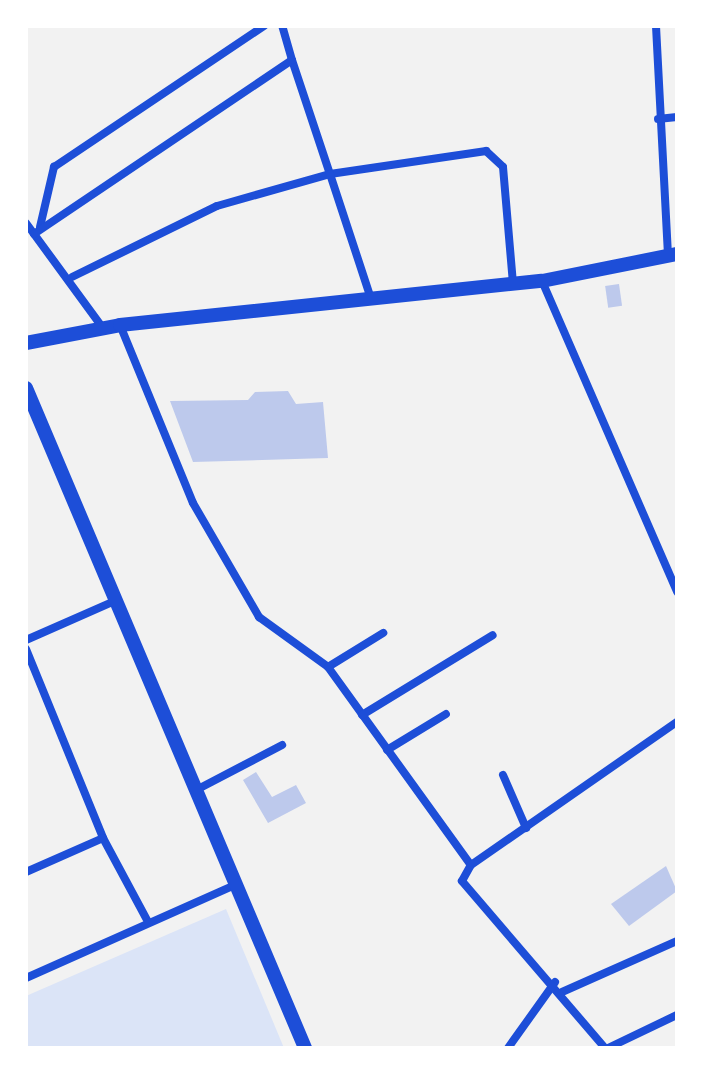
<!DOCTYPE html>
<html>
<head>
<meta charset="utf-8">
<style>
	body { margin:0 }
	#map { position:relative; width:703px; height:1074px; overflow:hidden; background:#f2f2f2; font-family:"DejaVu Sans",sans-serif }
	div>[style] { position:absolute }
	.green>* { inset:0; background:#dbe4f7 }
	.building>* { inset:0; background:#bdc9ec; transform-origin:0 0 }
	.minor>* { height:8px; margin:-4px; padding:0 4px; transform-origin:4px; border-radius:4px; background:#1d4ed8 }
	.tertiary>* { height:14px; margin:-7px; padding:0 7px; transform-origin:7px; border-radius:7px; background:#1d4ed8 }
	span { translate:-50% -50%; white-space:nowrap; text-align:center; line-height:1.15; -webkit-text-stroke:8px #fff; paint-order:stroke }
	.frame { position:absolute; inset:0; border:28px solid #fff; pointer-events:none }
</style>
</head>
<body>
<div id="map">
	<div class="green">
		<i style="clip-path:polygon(226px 909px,284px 1048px,26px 1048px,26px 996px)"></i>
	</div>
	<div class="building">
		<i style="left:619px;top:284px;width:22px;height:14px;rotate:82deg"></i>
		<i style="clip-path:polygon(288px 391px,296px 404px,323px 402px,328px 458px,193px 462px,170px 401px,248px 400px,255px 392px)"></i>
		<i style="clip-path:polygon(256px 772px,272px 797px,296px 785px,306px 803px,268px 823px,243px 780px)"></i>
		<i style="clip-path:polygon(666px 866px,677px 891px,629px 926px,611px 904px)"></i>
	</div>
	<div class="minor">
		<i style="left:656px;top:26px;width:230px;rotate:87deg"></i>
		<i style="left:292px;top:60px;width:120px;rotate:71.6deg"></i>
		<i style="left:330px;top:174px;width:158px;rotate:-8.4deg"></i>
		<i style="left:486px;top:151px;width:23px;rotate:43deg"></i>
		<i style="left:503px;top:167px;width:117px;rotate:85.1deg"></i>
		<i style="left:658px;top:119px;width:19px;rotate:-6deg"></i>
		<i style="left:26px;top:223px;width:129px;rotate:53.8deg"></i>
		<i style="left:40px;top:227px;width:62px;rotate:-76.9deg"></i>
		<i style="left:54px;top:167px;width:253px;rotate:-33.9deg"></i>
		<i style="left:34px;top:234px;width:311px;rotate:-34deg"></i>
		<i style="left:292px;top:60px;width:35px;rotate:-106deg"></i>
		<i style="left:72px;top:277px;width:161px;rotate:-26.1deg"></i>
		<i style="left:217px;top:206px;width:117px;rotate:-15.8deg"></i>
		<i style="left:330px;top:174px;width:132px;rotate:71.8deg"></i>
		<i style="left:542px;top:281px;width:339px;rotate:66.5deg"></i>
		<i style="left:120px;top:325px;width:192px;rotate:67.7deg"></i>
		<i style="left:193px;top:503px;width:132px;rotate:59.9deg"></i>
		<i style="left:259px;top:617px;width:85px;rotate:35.9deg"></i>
		<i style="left:328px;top:667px;width:244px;rotate:54.2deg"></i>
		<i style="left:26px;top:640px;width:99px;rotate:-23.7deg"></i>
		<i style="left:26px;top:649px;width:204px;rotate:67.8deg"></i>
		<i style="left:103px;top:838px;width:95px;rotate:61.8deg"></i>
		<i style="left:328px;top:667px;width:65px;rotate:-31.7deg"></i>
		<i style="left:362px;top:715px;width:153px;rotate:-31.4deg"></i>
		<i style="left:387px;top:750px;width:69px;rotate:-31.4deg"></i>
		<i style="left:503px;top:775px;width:58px;rotate:66.5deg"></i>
		<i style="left:198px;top:789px;width:95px;rotate:-27.6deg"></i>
		<i style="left:26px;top:872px;width:84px;rotate:-23.8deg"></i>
		<i style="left:26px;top:978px;width:229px;rotate:-24deg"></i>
		<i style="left:562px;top:992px;width:126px;rotate:-23.9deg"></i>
		<i style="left:508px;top:1048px;width:81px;rotate:-54.5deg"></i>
		<i style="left:605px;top:1048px;width:220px;rotate:-130.6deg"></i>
		<i style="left:462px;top:881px;width:18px;rotate:-61deg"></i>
		<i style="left:471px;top:865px;width:251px;rotate:-34.8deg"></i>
		<i style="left:608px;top:1048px;width:76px;rotate:-25.6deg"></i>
	</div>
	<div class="tertiary">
		<i style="left:26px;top:343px;width:96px;rotate:-10.8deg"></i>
		<i style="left:120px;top:325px;width:424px;rotate:-6deg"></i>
		<i style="left:542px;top:281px;width:138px;rotate:-11.3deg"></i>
		<i style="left:26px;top:388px;width:717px;rotate:67.08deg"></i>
	</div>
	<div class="frame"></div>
</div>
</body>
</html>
